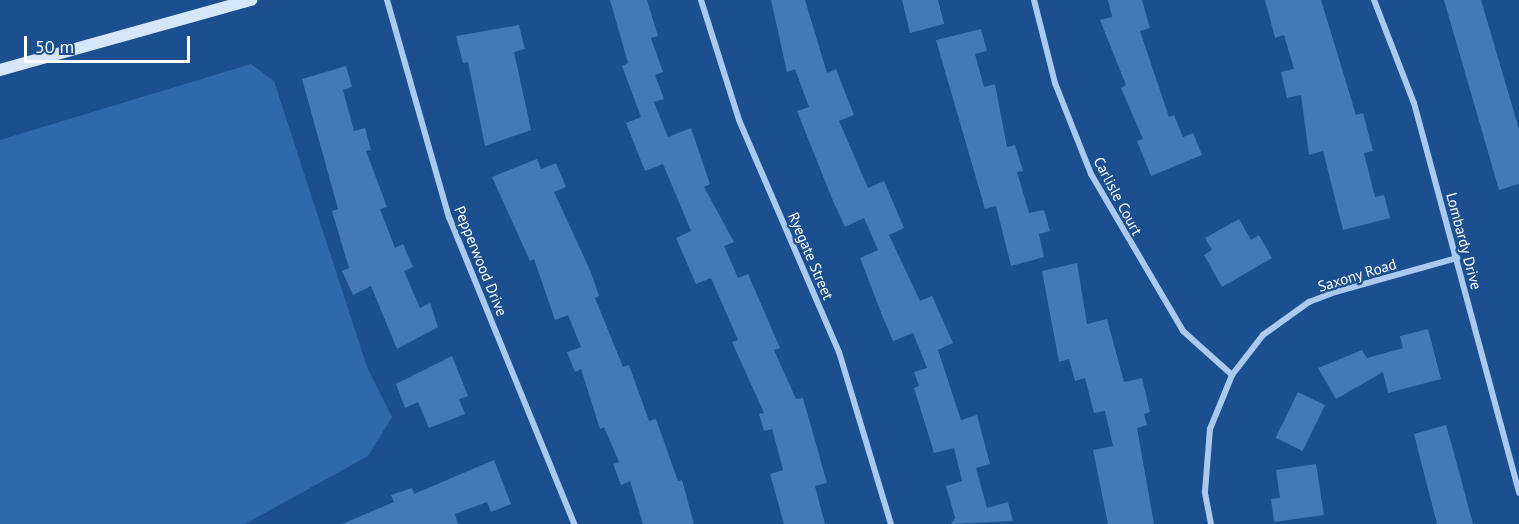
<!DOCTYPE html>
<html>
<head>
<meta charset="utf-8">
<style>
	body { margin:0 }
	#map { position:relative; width:1519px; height:524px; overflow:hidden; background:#1b4f8f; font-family:"PT Sans",sans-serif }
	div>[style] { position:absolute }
	.green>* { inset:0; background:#2e69ad }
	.building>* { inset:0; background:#4478b7; transform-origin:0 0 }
	.street>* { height:6px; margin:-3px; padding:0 3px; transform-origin:3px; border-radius:3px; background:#a9c9ee }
	.secondary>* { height:12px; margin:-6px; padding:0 6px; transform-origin:6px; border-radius:6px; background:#d6e6fa }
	span { translate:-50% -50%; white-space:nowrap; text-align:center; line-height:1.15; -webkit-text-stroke:4.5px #1b4f8f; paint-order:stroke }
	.street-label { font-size:15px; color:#fff }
	.scale { position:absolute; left:24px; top:36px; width:166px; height:27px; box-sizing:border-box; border:3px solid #fff; border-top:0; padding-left:8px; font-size:18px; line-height:21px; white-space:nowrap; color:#fff; -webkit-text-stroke:4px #1b4f8f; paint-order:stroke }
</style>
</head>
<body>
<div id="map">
	<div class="green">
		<i style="clip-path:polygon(251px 64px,274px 81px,367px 367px,392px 417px,368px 456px,245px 524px,0 524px,0 140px)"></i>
	</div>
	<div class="building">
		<i style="clip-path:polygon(610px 0,647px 0,658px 36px,651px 38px,663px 72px,655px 75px,664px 99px,654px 102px,668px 137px,691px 128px,710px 184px,704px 187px,734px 242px,724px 246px,738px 278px,748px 274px,780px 348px,774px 350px,796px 399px,803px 398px,827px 483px,815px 486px,825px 524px,784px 524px,770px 474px,783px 470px,772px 429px,764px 431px,759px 414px,764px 413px,732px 342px,738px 340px,711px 278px,696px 284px,676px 238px,691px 231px,663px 164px,645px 171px,626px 123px,641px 117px,622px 66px,628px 63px)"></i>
		<i style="clip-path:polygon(771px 0,805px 0,827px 73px,836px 69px,854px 115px,839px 121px,868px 188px,884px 181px,904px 228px,889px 235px,920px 301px,932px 296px,953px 343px,938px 350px,961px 420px,977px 415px,990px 464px,976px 468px,987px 508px,1008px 502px,1013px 521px,951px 524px,955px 518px,946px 486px,962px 481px,954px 448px,934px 453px,914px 388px,919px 386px,914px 372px,927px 368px,913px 333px,893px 341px,882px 315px,860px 258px,878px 250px,864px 218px,845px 227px,833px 201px,797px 111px,809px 107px,795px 69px,787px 72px)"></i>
		<i style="clip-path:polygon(902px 0,938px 0,944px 24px,910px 33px)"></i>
		<i style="clip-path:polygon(1108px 0,1142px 0,1150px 28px,1140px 31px,1169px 117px,1174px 115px,1183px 137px,1193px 133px,1202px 155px,1151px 176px,1137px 141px,1143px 139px,1121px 88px,1126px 85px,1100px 20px,1112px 17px)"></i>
		<i style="clip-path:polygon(1265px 0,1321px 0,1356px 115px,1363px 113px,1373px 151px,1364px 153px,1375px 197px,1384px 195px,1390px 218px,1343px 230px,1323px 151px,1309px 155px,1301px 95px,1287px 98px,1281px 72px,1294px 69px,1284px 35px,1275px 38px)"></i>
		<i style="clip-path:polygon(1444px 0,1481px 0,1519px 129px,1519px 184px,1499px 190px)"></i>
		<i style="clip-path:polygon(519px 25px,525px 49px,514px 52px,531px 130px,485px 146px,468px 62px,463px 63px,456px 36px)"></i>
		<i style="clip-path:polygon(981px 29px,987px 51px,975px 54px,984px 87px,995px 84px,1007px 147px,1015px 145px,1023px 171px,1017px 172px,1029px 213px,1044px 210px,1050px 231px,1039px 234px,1044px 257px,1011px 266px,996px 206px,985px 209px,936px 40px)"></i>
		<i style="clip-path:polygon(346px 66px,352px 87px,343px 90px,354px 131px,365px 128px,371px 150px,366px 151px,387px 207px,380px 209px,395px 248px,403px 244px,413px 267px,404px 271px,420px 308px,430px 303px,438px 327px,397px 349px,371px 286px,353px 295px,342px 271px,349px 268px,332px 211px,338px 209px,302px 79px)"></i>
		<i style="clip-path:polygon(537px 159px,541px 169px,556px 163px,566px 187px,554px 192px,590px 270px,599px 296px,595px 298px,623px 367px,629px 365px,649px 421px,656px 419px,678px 481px,682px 480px,694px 524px,643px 524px,630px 481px,621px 485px,613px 464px,619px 462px,604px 427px,600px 429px,581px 369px,575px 372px,567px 352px,581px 347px,568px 315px,555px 320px,534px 259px,530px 261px,492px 177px)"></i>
		<i style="clip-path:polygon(1239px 219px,1251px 240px,1259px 235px,1272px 258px,1222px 287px,1204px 255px,1212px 250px,1205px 238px)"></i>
		<i style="clip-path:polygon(1077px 263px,1087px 324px,1107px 319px,1124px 382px,1142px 378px,1150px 412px,1144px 414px,1147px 425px,1137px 428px,1154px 524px,1108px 524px,1093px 450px,1113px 446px,1105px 411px,1094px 413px,1085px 378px,1075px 381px,1069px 359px,1059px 362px,1042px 271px)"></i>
		<i style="clip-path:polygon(1428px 329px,1441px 379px,1388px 393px,1383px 372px,1336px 399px,1318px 368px,1362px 350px,1367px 358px,1403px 348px,1400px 336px)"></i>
		<i style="clip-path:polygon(452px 356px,468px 396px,459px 399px,465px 414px,429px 428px,418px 402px,405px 408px,396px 384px)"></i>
		<i style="left:1298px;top:392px;width:30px;height:51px;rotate:26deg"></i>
		<i style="clip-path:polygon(1446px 425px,1457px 464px,1473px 524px,1437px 524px,1414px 434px)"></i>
		<i style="clip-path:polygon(494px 460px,511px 504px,491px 512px,487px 502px,455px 514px,458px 524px,342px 524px,394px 502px,391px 495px,412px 488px,414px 494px)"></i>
		<i style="clip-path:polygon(1316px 464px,1324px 515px,1274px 522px,1271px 499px,1280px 498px,1276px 470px)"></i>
	</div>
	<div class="street">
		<i style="left:387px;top:0;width:226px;rotate:74.1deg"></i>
		<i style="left:449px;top:217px;width:331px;rotate:67.8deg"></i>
		<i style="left:701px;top:0;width:126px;rotate:72.4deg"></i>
		<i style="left:739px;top:120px;width:253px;rotate:66.7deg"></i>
		<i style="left:839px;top:352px;width:180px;rotate:73.2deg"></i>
		<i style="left:1034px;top:0;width:86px;rotate:75.8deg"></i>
		<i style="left:1055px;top:83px;width:98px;rotate:68.4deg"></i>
		<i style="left:1091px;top:174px;width:182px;rotate:59.6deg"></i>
		<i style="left:1183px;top:331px;width:66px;rotate:41.9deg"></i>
		<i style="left:1374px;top:0;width:110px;rotate:68.8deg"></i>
		<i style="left:1414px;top:103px;width:404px;rotate:74.9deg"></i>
		<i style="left:1211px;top:524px;width:33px;rotate:-101deg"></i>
		<i style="left:1205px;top:492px;width:63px;rotate:-85.5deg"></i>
		<i style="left:1210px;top:429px;width:58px;rotate:-67.8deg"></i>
		<i style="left:1232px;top:375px;width:51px;rotate:-52.2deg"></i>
		<i style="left:1263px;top:335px;width:57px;rotate:-35.7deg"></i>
		<i style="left:1309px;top:302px;width:28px;rotate:-21deg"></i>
		<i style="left:1335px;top:292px;width:127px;rotate:-15.6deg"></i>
	</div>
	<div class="secondary">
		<i style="left:0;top:70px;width:261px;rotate:-15.6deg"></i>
	</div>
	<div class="street-label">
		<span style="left:1118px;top:196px;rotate:62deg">Carlisle Court</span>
		<span style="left:1464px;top:241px;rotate:75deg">Lombardy Drive</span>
		<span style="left:811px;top:256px;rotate:67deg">Ryegate Street</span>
		<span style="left:481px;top:261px;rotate:68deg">Pepperwood Drive</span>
		<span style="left:1357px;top:275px;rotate:-17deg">Saxony Road</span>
	</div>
	<div class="scale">50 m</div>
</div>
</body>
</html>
